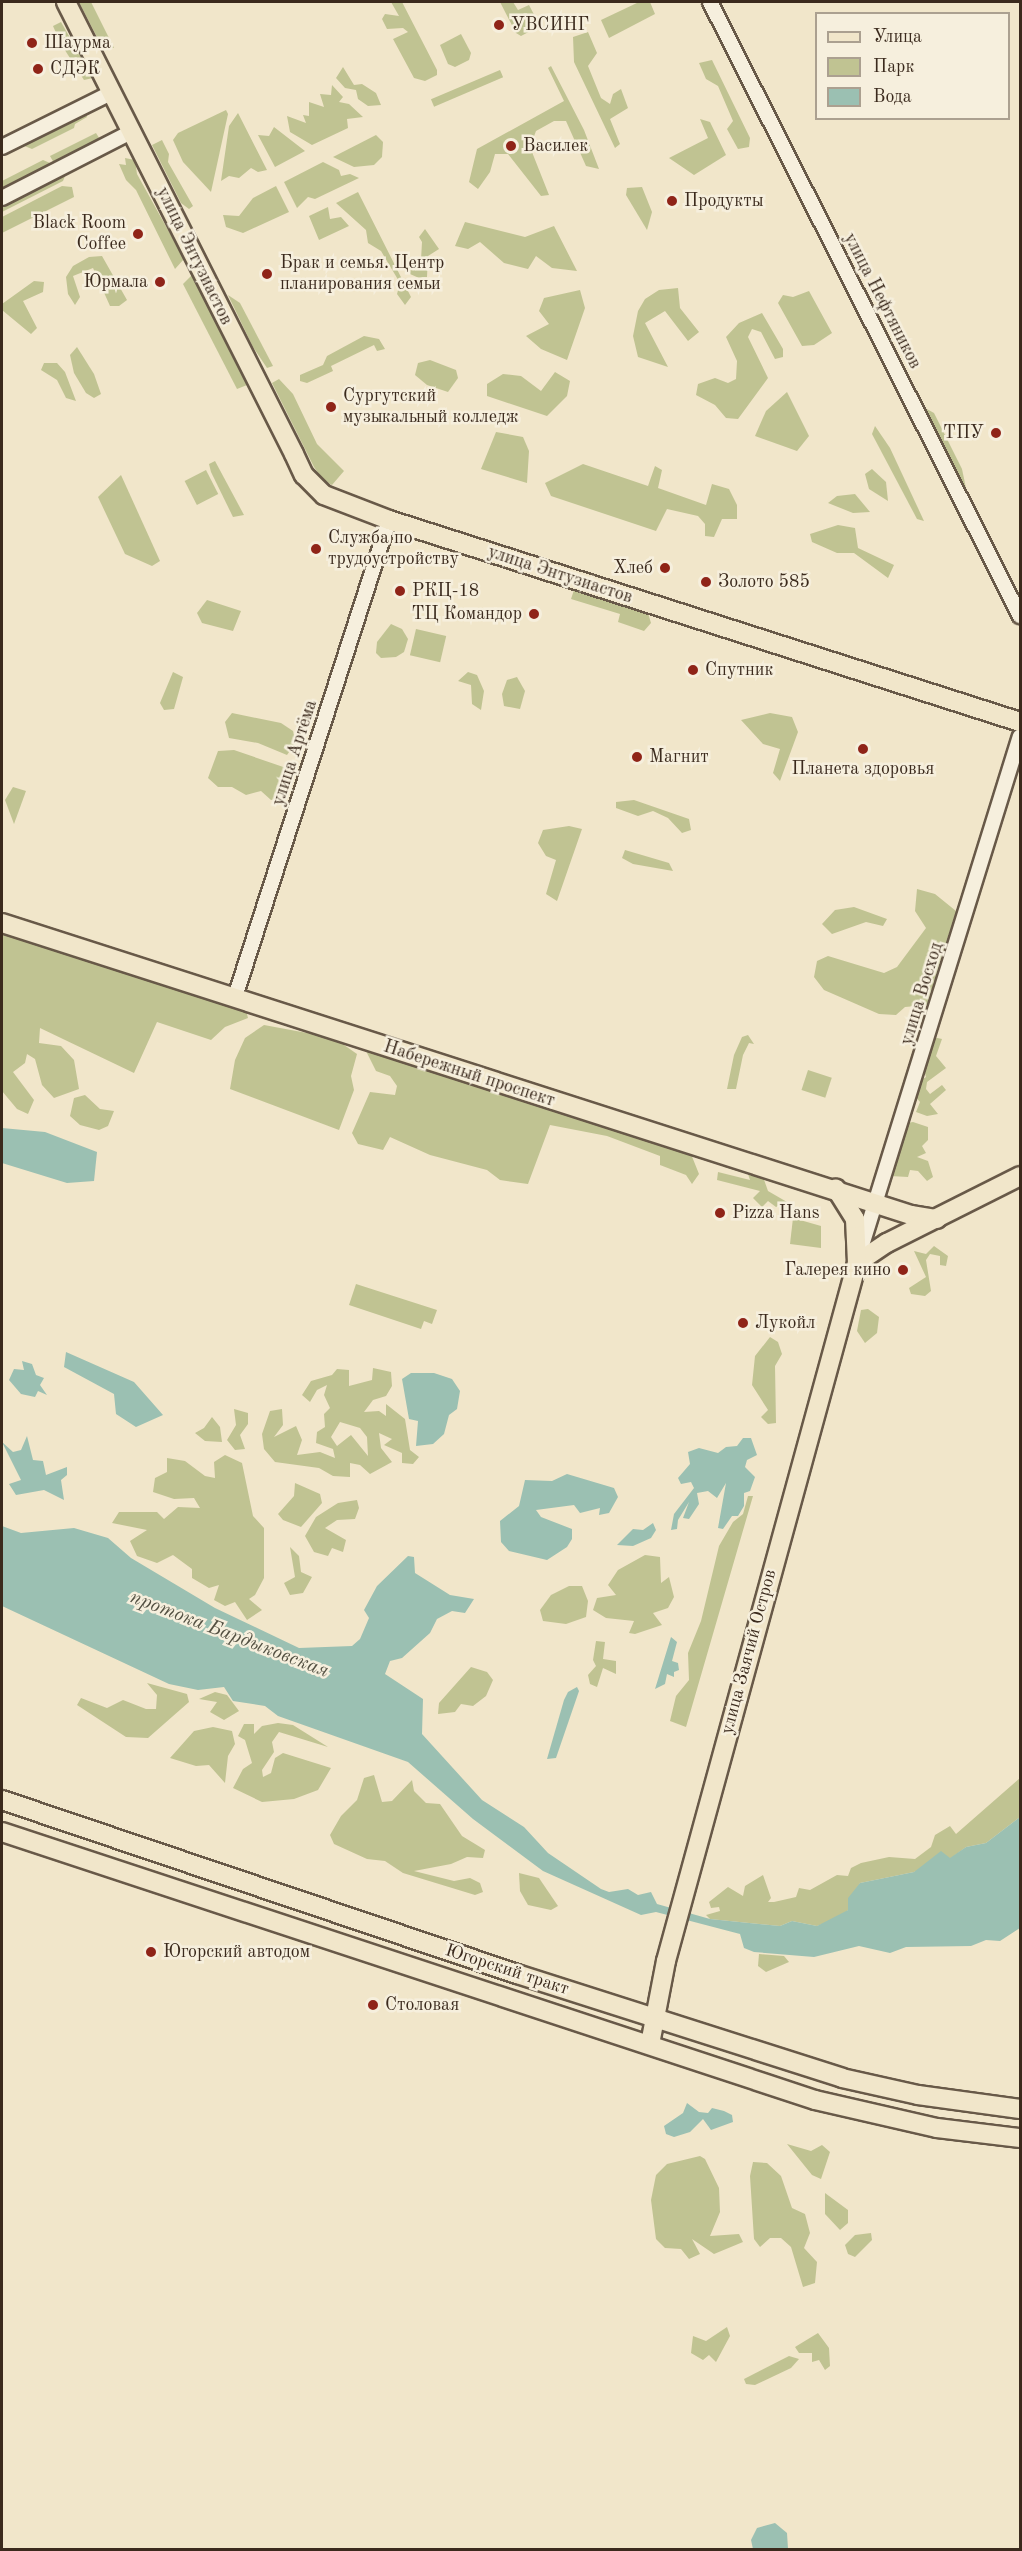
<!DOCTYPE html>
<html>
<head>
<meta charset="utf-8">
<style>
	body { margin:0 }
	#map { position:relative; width:1022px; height:2551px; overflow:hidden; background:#f1e6ca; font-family:"Old Standard TT",serif }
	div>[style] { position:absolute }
	.green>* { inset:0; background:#c0c392; transform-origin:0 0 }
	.water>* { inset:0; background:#9bc0b2 }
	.roads { filter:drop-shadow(2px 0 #685948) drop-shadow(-2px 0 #685948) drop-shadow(0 2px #685948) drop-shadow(0 -2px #685948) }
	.minor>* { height:14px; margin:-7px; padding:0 7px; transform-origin:7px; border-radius:7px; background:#f6efdd }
	.major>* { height:18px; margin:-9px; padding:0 9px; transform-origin:9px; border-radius:9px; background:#f1e6ca }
	.dots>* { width:16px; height:16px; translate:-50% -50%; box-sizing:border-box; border:3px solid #f6efdd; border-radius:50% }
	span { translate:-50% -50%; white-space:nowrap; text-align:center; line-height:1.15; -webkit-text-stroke:5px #f6efdd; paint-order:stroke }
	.poi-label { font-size:18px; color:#3b2a1d }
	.left { translate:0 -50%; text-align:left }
	.right { translate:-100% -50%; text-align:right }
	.street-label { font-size:18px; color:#3b2a1d }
	.water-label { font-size:20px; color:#535042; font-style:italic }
	.frame { position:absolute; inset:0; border:3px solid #3b2a1d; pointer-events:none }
	.legend { position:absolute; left:815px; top:12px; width:195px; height:108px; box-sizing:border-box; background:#f6efdd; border:2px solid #aba090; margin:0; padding:8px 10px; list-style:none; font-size:18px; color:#3b2a1d }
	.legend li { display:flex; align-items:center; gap:12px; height:30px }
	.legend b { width:30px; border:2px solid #aba090 }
</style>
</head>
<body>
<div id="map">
	<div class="green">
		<i style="clip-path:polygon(79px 2px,91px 2px,114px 48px,102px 47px)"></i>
		<i style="clip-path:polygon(391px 2px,402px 2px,437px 70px,437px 75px,425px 81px,414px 78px,393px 39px,408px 32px,403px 28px,387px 29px,382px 19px,385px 14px,399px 16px)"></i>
		<i style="clip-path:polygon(500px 2px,513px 2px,518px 10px,529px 5px,540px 26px,521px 36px,516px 33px)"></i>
		<i style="clip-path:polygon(639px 2px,650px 2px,655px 14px,609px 38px,601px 20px)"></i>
		<i style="clip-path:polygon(61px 22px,93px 78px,84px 80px,61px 44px,53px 26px)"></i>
		<i style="clip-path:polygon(588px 32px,597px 53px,588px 66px,601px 98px,610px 104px,613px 94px,621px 89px,628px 108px,610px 119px,620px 144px,615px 148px,574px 62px,573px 37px)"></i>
		<i style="clip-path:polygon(461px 34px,471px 53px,469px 60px,455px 67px,448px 64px,440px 45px)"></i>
		<i style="clip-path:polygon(712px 60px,750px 138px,749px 147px,738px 149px,727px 129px,733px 121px,718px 86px,706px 79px,699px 63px)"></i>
		<i style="clip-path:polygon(551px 66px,584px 130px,599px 169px,586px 166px,566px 121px,554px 121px,536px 131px,530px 147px,549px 195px,541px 196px,508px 154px,495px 154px,490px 172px,478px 189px,469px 182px,477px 149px,564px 101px,548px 68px)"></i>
		<i style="clip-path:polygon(343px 67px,354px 85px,362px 84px,376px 93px,381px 105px,368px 106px,358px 99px,356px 90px,345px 88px,336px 78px)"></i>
		<i style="left:500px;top:70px;width:8px;height:75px;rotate:67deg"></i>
		<i style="clip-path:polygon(332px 85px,343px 97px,339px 102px,349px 104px,363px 117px,347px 119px,348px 128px,312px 145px,290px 132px,287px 116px,306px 123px,303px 115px,309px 116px,309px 102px,324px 107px,320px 94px,331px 95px)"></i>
		<i style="clip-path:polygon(226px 110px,228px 114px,211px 192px,183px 162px,173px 140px,178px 133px)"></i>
		<i style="clip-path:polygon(86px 113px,87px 117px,75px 124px,74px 128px,32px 149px,22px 145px)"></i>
		<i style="clip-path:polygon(238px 113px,267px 170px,258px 172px,251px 168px,239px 178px,229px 176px,221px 181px,229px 126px)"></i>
		<i style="clip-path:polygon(700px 119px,710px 122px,726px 155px,694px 175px,669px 158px,708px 138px)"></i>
		<i style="clip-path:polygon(274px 127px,305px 151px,275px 167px,258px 135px,269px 136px)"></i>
		<i style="clip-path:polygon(96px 133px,101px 141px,54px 163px,50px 156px)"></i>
		<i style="clip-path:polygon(376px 135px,383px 142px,382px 157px,374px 165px,354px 167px,333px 157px)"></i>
		<i style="clip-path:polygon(162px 140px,169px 154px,168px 162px,193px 206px,189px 209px,181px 203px,152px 145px)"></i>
		<i style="clip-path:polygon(125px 158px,135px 160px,137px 174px,184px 259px,175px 269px,136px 190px,126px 180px,119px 164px,126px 165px)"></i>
		<i style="clip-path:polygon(43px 160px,50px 163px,48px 167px,2px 191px,2px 181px)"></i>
		<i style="clip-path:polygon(323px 162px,339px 170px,341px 176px,350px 174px,359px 178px,315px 199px,308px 197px,297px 208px,284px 182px)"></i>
		<i style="clip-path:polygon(67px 171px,63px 181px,2px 212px,2px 205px)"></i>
		<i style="clip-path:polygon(62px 186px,72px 187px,74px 197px,2px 233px,2px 217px)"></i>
		<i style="clip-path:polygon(276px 186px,289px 212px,243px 233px,226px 227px,223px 215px,239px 216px,253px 198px)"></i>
		<i style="clip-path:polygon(642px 187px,652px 212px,647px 230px,626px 195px,627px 188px)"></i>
		<i style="clip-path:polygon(358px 192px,411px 297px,405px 305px,397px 294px,400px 283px,381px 251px,368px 243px,366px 230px,336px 203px)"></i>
		<i style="clip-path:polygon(328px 207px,330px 219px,341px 217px,349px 226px,319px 240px,309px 216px)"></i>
		<i style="clip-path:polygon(465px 222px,525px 237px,554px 226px,577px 271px,552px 268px,536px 256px,528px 269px,504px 263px,480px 242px,468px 249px,455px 246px)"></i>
		<i style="clip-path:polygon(425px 229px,439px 249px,428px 256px,427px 277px,419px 278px,410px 274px,411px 265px,421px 260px,422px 242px,419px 237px)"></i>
		<i style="clip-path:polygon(102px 256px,127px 300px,119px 306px,110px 306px,93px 268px,73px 276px,80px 297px,75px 305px,68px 294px,66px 277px,73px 266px,89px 257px)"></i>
		<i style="clip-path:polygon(192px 275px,247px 385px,237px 389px,183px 284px)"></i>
		<i style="clip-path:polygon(34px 281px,44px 282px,43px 292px,23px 301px,37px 328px,31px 334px,2px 310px,2px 304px)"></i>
		<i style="clip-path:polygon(678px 288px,680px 308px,699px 332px,688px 341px,665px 311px,645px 323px,668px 367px,638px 357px,633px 336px,638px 311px,645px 299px,659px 290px)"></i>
		<i style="clip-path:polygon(580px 290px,585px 308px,567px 360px,541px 349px,526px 336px,549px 324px,539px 311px,544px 298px)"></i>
		<i style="clip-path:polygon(809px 291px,832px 333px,814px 345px,802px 346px,778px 303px,783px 295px,793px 297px)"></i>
		<i style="clip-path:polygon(228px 295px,240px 303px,273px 366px,267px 368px,253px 347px)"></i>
		<i style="clip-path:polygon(762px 313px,783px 349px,783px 357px,775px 359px,761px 332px,752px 329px,748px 337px,768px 378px,738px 419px,726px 418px,715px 405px,696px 395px,698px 384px,715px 378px,728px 383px,736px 379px,737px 361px,726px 337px,739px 323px)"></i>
		<i style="clip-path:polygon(364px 336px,379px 339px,385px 349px,377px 351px,374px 345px,331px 366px,333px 371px,307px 383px,300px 381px,300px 375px,323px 365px,327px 356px)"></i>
		<i style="clip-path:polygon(77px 347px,94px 374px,101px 394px,94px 398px,86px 393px,74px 373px,70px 355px)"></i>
		<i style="clip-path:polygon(430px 360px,456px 370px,458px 378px,448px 392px,427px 385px,415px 375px,418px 363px)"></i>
		<i style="clip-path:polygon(44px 363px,57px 363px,65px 372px,76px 401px,66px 398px,57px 380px,41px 370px)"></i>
		<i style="clip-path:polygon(555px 372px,570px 381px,567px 396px,547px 416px,487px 396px,487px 384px,503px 374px,521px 376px,541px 391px)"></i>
		<i style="clip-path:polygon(279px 379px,293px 394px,317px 444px,344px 471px,332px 485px,323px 480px,314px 467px,272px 383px)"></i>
		<i style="clip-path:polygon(787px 392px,809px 436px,797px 451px,755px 436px,766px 411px)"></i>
		<i style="clip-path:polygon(925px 408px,934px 413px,962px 469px,967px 493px,962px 491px,923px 413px)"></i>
		<i style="clip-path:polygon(875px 426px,890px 448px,924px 521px,917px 519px,872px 434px)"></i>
		<i style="clip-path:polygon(496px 432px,523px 437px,529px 451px,527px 483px,481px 469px)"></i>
		<i style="clip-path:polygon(215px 461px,244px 515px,233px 517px,211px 472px,209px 464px)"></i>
		<i style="clip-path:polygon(583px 464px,648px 486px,655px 466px,662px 470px,658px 488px,706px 505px,712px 484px,729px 489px,737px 505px,737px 519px,722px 519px,714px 537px,705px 536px,705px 524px,698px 516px,667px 509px,656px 531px,551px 496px,545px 483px)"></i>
		<i style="clip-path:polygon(872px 469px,886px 482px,888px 501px,869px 489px,865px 474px)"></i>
		<i style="left:206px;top:470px;width:27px;height:24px;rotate:63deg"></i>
		<i style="clip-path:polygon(121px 475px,160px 561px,152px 566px,125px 554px,98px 497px)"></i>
		<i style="clip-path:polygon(855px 494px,870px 512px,853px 513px,828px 503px,837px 496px)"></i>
		<i style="clip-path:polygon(838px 525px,855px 528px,858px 548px,894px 565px,888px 578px,854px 553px,837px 553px,812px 542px,810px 534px)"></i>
		<i style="clip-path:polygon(574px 590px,648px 613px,651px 623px,644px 631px,618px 622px,620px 614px,571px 599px)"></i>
		<i style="clip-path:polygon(207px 600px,241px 611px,233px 631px,202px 623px,197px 613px)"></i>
		<i style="clip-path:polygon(391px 624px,402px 629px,408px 639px,404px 652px,396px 657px,381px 658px,376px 653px,377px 642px)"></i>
		<i style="left:416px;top:629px;width:31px;height:27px;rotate:13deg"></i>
		<i style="clip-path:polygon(173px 672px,183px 677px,174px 709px,164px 710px,160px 703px)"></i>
		<i style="clip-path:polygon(468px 672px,477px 675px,484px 691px,481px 710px,472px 704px,471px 685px,458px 681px)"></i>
		<i style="clip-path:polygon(517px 677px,525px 691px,520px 709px,504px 706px,502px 694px,507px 680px)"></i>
		<i style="clip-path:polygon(232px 713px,281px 723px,293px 731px,296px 742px,287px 755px,258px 743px,229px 738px,225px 722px)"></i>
		<i style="clip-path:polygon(770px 713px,792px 717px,798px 732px,780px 781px,773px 773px,780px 749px,763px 744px,741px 720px)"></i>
		<i style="clip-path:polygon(234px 750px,289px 769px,279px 798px,271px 800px,261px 791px,246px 795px,232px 787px,218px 787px,208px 778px,218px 751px)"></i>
		<i style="clip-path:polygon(13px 787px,26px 791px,14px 824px,5px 800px)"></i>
		<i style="clip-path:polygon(634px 800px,689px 819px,691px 830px,682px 833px,668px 818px,653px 811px,638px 816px,616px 808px,616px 802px)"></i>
		<i style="clip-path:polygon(569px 826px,582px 829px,557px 901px,546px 894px,556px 860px,546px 856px,538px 843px,543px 830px)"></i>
		<i style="clip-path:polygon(625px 850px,669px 863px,673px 871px,633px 864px,622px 858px)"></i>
		<i style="clip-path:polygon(917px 889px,935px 894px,956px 911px,927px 1005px,905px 1007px,896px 1015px,879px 1014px,824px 990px,814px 977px,817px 961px,828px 956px,884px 973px,897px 967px,926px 928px,915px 911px)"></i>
		<i style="clip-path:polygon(854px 907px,887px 919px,883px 926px,866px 922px,832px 934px,822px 924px,835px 910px)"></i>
		<i style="clip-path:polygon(2px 932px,246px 1010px,248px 1018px,225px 1027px,211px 1040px,157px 1022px,134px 1073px,40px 1028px,39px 1043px,61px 1046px,74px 1060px,79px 1089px,54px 1098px,42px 1085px,35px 1059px,27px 1054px,25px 1063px,13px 1072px,34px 1100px,28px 1114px,17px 1109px,2px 1091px)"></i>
		<i style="clip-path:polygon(264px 1025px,334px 1038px,357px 1054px,351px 1076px,354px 1090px,339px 1130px,230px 1089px,235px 1060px,245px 1038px)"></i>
		<i style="clip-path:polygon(748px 1035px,754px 1044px,749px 1043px,743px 1055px,736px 1089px,727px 1089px,734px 1055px,742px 1037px)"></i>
		<i style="clip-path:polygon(933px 1037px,942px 1039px,936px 1056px,946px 1068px,927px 1082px,926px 1089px,930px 1094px,942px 1085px,946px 1090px,930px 1104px,938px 1114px,927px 1116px,916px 1112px,920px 1102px,915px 1096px,920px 1081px,926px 1077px,924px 1070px)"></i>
		<i style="clip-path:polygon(371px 1050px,631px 1130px,640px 1138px,691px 1154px,699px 1174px,692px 1184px,686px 1175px,660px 1165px,660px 1156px,607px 1136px,550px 1125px,528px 1184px,500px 1180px,487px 1170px,430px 1155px,390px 1137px,383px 1150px,358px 1144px,352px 1133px,370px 1092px,395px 1095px,397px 1086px,390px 1076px,376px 1071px,366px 1051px)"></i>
		<i style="left:808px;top:1070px;width:25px;height:21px;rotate:18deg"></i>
		<i style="clip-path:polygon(85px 1095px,100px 1109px,114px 1111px,108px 1126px,99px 1130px,80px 1125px,70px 1116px,74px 1098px)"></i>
		<i style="clip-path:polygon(913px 1122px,928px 1127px,928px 1140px,922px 1146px,926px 1153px,917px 1157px,928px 1161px,933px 1177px,927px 1181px,918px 1171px,910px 1170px,908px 1177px,890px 1176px,907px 1123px)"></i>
		<i style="clip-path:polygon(727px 1163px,762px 1174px,768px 1191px,787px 1202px,776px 1207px,768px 1201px,762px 1207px,753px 1198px,760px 1191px,717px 1180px,718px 1172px,750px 1180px,748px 1174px,724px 1167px)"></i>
		<i style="clip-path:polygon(793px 1218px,821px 1226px,821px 1248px,790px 1244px)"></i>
		<i style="clip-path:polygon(934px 1246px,948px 1256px,946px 1266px,940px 1265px,940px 1256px,930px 1254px,926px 1260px,931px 1291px,925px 1296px,911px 1294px,909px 1288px,926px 1277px,914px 1251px,926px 1254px)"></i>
		<i style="clip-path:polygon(356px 1284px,437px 1310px,432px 1324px,424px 1321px,421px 1329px,349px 1305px)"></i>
		<i style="clip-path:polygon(868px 1309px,879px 1317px,877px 1333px,865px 1343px,857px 1331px,861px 1310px)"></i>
		<i style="clip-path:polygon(770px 1337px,778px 1342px,782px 1354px,775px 1366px,776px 1423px,768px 1424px,761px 1417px,768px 1410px,752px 1385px,755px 1356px)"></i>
		<i style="clip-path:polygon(evenodd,373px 1368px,391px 1372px,392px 1386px,386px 1396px,373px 1400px,364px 1412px,379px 1411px,386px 1416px,386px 1404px,405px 1419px,410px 1450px,419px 1457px,413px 1464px,402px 1463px,402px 1453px,384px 1445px,392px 1439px,379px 1433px,381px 1448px,392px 1462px,370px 1474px,360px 1465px,350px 1463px,350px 1477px,333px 1476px,319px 1468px,275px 1462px,264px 1449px,262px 1434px,270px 1411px,282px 1409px,283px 1425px,274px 1437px,296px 1426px,302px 1440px,297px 1455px,320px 1452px,335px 1458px,333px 1449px,316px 1443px,317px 1432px,325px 1427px,324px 1414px,330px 1408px,324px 1395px,327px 1385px,317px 1390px,310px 1402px,302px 1395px,311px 1381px,332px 1375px,337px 1369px,349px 1370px,349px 1386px,372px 1380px,373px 1368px,340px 1422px,360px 1428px,367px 1437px,368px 1456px,351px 1435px,337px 1446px,331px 1437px,340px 1422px)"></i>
		<i style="clip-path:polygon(234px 1409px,248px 1413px,248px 1424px,240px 1435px,245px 1449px,235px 1450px,227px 1440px,236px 1425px)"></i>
		<i style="clip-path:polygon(212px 1417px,220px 1427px,222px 1442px,205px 1441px,195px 1433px,204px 1428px)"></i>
		<i style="clip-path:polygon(225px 1455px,242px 1463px,253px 1516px,264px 1528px,264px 1578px,255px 1595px,249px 1599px,262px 1610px,247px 1620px,235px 1602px,225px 1606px,214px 1600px,219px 1585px,209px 1588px,192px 1578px,192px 1569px,173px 1555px,157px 1563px,137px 1556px,130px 1541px,147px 1530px,112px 1523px,119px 1512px,157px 1512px,164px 1519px,178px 1507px,200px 1508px,194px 1498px,174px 1499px,153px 1492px,155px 1478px,167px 1472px,167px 1458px,185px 1461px,205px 1476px,215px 1478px,214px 1462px)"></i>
		<i style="clip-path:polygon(295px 1483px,320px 1494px,322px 1503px,301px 1527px,283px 1520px,278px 1514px,294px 1496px)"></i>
		<i style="clip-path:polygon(748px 1496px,753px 1496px,686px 1727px,670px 1721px,676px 1696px,689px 1680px,688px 1653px,701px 1621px,719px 1546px,733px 1522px,743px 1514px)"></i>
		<i style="clip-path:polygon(357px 1500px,359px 1508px,355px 1519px,337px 1520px,325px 1528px,346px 1540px,343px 1552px,332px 1548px,328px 1556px,314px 1552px,305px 1536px,316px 1517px,338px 1503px)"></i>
		<i style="clip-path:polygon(290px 1547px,299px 1556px,301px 1572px,312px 1577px,303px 1593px,290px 1595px,284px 1583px,295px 1577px)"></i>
		<i style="clip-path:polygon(645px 1555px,660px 1557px,661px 1583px,669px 1577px,674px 1597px,668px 1608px,653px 1613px,662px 1625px,635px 1634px,629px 1633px,634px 1621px,606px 1618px,593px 1610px,597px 1598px,616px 1595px,608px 1585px,618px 1570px)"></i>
		<i style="clip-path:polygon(569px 1586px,582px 1586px,588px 1601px,586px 1617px,566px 1624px,543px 1621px,540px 1610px,551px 1595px)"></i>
		<i style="clip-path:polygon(596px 1641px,605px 1642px,603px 1659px,616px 1661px,616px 1674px,603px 1668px,597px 1687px,590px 1684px,588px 1675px,596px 1666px,593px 1660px)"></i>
		<i style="clip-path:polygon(471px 1667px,487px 1672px,493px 1680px,486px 1696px,473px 1706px,461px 1704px,455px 1712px,438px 1714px,439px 1703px)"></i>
		<i style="clip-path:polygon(147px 1683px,187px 1694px,189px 1702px,148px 1738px,126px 1737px,77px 1705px,81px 1698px,107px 1708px,123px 1700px,146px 1709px,156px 1709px,157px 1695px)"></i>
		<i style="clip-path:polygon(215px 1692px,227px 1695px,239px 1711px,224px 1720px,210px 1712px,217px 1702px,199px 1699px)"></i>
		<i style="clip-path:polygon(278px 1723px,293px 1725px,328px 1747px,279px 1732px,272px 1742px,274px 1752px,262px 1770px,263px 1777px,271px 1773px,275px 1758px,283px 1753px,331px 1768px,318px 1790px,294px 1799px,262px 1802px,233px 1788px,243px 1769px,252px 1763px,245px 1740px,238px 1736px,244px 1724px,254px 1724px,254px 1734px,262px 1726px)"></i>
		<i style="clip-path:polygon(213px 1727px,232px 1731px,235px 1744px,228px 1756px,225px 1783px,209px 1765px,196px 1766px,170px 1758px,194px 1731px)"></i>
		<i style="clip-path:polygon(374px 1775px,382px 1802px,392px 1801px,412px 1780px,414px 1791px,426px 1803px,440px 1804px,462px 1836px,485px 1850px,483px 1858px,467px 1857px,451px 1864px,414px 1871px,454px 1881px,470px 1878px,480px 1883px,483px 1892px,475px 1895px,403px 1873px,385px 1861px,367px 1859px,334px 1844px,330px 1835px,341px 1816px,357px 1800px,364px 1778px)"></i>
		<i style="clip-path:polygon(1020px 1778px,1020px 1817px,986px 1843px,966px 1847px,950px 1859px,914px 1872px,860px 1883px,848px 1910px,839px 1918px,817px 1926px,792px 1921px,780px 1926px,710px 1919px,706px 1915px,720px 1911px,719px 1907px,711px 1908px,709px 1902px,728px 1887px,743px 1896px,745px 1886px,763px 1875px,771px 1898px,768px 1902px,774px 1902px,796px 1897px,799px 1888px,810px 1890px,837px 1875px,848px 1876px,851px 1868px,861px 1863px,889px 1857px,915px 1859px,931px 1847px,935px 1835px,950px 1826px,956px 1834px)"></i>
		<i style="clip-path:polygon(519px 1873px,539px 1878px,558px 1906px,551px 1910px,528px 1905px,520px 1891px)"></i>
		<i style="clip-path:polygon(759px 1954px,784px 1956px,789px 1962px,766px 1972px,758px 1966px)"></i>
		<i style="clip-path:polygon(787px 2144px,811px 2151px,822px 2145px,830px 2152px,821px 2179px,812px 2175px)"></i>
		<i style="clip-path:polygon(700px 2156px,705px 2159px,719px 2188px,720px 2212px,710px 2236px,739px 2234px,743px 2242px,714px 2254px,692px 2239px,700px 2254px,689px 2259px,681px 2249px,665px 2248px,656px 2239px,651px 2200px,656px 2175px,667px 2164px)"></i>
		<i style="clip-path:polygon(753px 2162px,767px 2163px,781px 2176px,792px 2208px,805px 2214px,810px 2233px,804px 2248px,817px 2262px,815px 2283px,803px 2287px,791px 2247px,781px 2238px,770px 2238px,760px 2247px,754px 2239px,750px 2176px)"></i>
		<i style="clip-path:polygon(825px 2193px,848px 2210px,848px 2223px,840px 2230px,825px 2214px)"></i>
		<i style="clip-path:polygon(871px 2233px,872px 2240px,855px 2257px,848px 2254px,845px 2245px,855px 2235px)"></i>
		<i style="clip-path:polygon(727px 2327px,730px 2336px,716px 2362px,709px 2355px,703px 2360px,691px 2353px,693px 2336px,706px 2341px)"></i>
		<i style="clip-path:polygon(818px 2333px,829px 2348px,830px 2366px,825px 2370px,819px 2360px,812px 2362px,812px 2353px,799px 2353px,795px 2347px)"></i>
		<i style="clip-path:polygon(789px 2356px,799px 2359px,791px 2368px,755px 2385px,746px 2384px,744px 2379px)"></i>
	</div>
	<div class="water">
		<i style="clip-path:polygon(2px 1128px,45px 1132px,97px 1152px,94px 1181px,67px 1183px,2px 1163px)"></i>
		<i style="clip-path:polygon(66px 1352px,134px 1382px,163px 1415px,136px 1427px,116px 1414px,114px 1394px,64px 1367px)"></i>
		<i style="clip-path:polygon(22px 1361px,32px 1364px,36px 1375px,44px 1378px,40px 1385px,47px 1395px,38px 1391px,35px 1397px,21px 1394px,9px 1380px,14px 1369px,24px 1370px)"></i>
		<i style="clip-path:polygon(411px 1373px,434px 1373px,452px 1379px,460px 1391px,457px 1409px,449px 1415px,444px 1434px,433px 1444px,416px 1446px,418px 1421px,409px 1419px,402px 1379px)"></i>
		<i style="clip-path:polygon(27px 1436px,33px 1460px,43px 1461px,46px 1475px,67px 1467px,67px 1475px,61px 1480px,64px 1500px,44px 1490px,16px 1495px,9px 1484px,21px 1480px,2px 1442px,13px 1452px,21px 1450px)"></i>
		<i style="clip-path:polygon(743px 1438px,751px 1438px,757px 1455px,747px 1460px,745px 1467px,755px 1477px,750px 1491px,744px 1493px,744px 1506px,738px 1516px,732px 1516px,723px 1529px,718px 1528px,726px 1483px,717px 1498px,708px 1491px,697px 1493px,699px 1504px,689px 1519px,683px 1518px,689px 1502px,678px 1520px,677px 1529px,671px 1530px,674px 1514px,694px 1488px,691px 1482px,681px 1484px,678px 1478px,690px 1464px,688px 1452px,699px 1448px,718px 1453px,726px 1447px,737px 1446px)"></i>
		<i style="clip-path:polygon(567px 1474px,614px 1488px,618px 1497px,609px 1513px,599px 1515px,600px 1508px,580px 1513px,574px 1505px,536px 1510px,541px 1517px,572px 1529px,572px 1539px,567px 1547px,547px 1560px,509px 1551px,501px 1542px,500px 1521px,519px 1506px,525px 1480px,552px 1481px)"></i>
		<i style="clip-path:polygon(653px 1523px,656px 1530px,651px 1538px,633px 1546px,617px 1545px,633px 1529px,643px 1530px)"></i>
		<i style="clip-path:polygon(2px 1526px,21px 1533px,74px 1528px,108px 1538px,131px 1558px,215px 1608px,299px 1648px,352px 1646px,360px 1639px,369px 1618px,364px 1610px,377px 1586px,408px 1556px,414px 1557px,415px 1573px,450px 1595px,474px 1599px,465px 1613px,452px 1611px,437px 1619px,430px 1633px,402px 1658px,390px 1661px,385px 1674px,423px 1699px,422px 1734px,482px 1800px,524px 1827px,548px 1853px,601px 1889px,609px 1892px,628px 1889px,638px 1895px,651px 1892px,657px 1904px,710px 1919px,780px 1926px,792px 1921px,817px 1926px,848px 1910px,848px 1898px,860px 1883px,914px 1872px,941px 1851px,950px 1858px,966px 1847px,986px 1843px,1020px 1817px,1020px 1928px,1000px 1941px,986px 1940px,971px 1946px,906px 1947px,890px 1953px,859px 1946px,814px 1957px,754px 1952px,744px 1948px,740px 1934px,656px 1912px,641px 1915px,543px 1871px,473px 1819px,408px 1762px,278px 1716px,265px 1706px,233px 1701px,224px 1687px,198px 1690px,169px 1684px,2px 1606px)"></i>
		<i style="clip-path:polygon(671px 1637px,677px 1642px,672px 1661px,678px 1663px,679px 1670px,674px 1672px,674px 1677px,667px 1674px,665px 1684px,655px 1689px)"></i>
		<i style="clip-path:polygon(577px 1687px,579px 1691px,556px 1758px,547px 1759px,564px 1700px,568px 1692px)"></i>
		<i style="clip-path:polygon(687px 2103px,699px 2112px,708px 2113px,712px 2108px,724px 2111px,732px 2115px,733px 2122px,711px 2130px,703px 2119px,690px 2132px,674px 2137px,666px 2134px,664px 2126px,683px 2113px)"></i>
		<i style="clip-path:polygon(775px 2523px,787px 2533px,788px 2549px,753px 2549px,751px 2540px,757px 2528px)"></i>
	</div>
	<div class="roads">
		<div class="minor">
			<i style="left:710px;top:2px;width:688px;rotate:63.21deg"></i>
			<i style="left:2px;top:147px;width:124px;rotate:-26.4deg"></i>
			<i style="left:2px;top:198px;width:147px;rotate:-27.1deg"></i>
			<i style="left:235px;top:997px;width:501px;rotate:-72.11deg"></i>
			<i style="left:859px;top:1255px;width:543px;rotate:-72.77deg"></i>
		</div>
		<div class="major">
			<i style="left:66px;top:2px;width:506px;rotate:63.23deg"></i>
			<i style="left:294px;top:454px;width:23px;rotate:65deg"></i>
			<i style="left:304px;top:475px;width:28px;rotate:45deg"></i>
			<i style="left:324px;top:495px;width:70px;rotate:21deg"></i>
			<i style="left:389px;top:520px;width:663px;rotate:17.75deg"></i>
			<i style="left:2px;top:923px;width:955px;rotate:17.81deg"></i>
			<i style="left:911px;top:1215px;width:26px;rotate:9deg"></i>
			<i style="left:857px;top:1263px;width:36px;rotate:-34deg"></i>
			<i style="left:887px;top:1243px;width:149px;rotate:-26.7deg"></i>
			<i style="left:2px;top:1800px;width:544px;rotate:18.67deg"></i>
			<i style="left:517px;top:1974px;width:341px;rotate:17.7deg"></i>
			<i style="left:842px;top:2078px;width:78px;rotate:12.6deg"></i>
			<i style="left:918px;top:2095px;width:103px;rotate:7.8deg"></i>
			<i style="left:2px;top:1832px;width:856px;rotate:18.24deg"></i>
			<i style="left:815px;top:2100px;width:125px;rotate:12.9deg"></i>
			<i style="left:937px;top:2128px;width:84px;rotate:6.9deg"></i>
			<i style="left:650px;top:2044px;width:85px;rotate:-79.1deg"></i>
			<i style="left:666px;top:1961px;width:724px;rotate:-74.7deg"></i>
			<i style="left:857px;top:1263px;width:44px;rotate:-92.6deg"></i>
			<i style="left:855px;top:1219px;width:36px;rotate:-122deg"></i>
		</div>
	</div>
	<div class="dots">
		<i style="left:499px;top:25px;background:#8f2418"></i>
		<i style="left:32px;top:43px;background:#8f2418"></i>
		<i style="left:38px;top:69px;background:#8f2418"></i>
		<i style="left:511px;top:146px;background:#8f2418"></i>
		<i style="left:672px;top:201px;background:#8f2418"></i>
		<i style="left:138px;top:234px;background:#8f2418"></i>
		<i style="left:267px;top:274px;background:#8f2418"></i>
		<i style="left:160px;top:282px;background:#8f2418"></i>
		<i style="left:331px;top:407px;background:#8f2418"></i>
		<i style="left:996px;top:433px;background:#8f2418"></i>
		<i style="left:316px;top:549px;background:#8f2418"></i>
		<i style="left:665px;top:568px;background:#8f2418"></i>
		<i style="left:706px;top:582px;background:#8f2418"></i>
		<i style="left:400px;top:591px;background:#8f2418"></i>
		<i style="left:534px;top:614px;background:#8f2418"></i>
		<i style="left:693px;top:670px;background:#8f2418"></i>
		<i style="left:863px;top:749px;background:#8f2418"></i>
		<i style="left:637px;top:757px;background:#8f2418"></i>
		<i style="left:720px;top:1213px;background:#8f2418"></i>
		<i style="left:903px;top:1270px;background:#8f2418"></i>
		<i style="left:743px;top:1323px;background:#8f2418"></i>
		<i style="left:151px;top:1952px;background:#8f2418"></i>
		<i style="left:373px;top:2005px;background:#8f2418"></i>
	</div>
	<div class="poi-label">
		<span class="left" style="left:511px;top:25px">УВСИНГ</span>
		<span class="left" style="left:44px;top:43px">Шаурма</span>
		<span class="left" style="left:50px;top:69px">СДЭК</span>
		<span class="left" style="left:523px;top:146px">Василек</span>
		<span class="left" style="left:684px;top:201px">Продукты</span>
		<span class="right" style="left:126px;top:234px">Black Room<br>Coffee</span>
		<span class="left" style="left:280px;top:274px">Брак и семья. Центр<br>планирования семьи</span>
		<span class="right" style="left:148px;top:282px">Юрмала</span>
		<span class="left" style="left:343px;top:407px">Сургутский<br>музыкальный колледж</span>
		<span class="right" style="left:984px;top:433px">ТПУ</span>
		<span class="left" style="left:328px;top:549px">Служба по<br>трудоустройству</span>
		<span class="right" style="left:653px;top:568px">Хлеб</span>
		<span class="left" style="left:718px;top:582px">Золото 585</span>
		<span class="left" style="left:412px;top:591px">РКЦ-18</span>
		<span class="right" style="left:522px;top:614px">ТЦ Командор</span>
		<span class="left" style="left:705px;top:670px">Спутник</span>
		<span class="left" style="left:649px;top:757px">Магнит</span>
		<span style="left:863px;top:769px">Планета здоровья</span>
		<span class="left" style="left:732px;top:1213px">Pizza Hans</span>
		<span class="right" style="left:891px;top:1270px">Галерея кино</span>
		<span class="left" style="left:755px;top:1323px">Лукойл</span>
		<span class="left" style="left:163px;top:1952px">Югорский автодом</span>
		<span class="left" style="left:385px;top:2005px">Столовая</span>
	</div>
	<div class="street-label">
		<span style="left:194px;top:256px;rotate:64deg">улица Энтузиастов</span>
		<span style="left:882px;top:301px;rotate:63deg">улица Нефтяников</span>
		<span style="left:560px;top:575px;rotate:18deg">улица Энтузиастов</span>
		<span style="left:295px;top:753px;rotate:-72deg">улица Артёма</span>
		<span style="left:922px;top:994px;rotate:-73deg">улица Восход</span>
		<span style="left:469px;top:1074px;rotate:18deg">Набережный проспект</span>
		<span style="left:749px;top:1652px;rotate:-75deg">улица Заячий Остров</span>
		<span style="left:507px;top:1970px;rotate:18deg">Югорский тракт</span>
	</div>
	<div class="water-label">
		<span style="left:229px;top:1635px;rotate:21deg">протока Бардыковская</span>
	</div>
	<div class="frame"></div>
	<ul class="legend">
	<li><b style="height:8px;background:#f1e6ca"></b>Улица</li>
	<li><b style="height:16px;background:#c0c392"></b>Парк</li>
	<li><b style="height:16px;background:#9bc0b2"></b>Вода</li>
	</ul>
</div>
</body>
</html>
